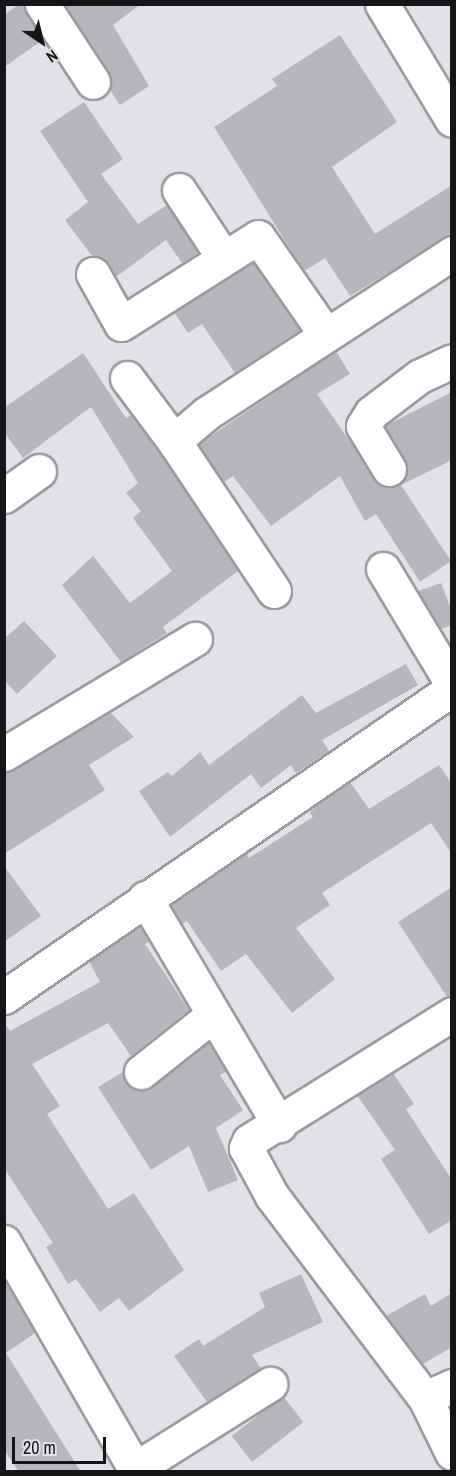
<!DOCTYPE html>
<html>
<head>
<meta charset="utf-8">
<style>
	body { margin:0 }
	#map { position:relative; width:456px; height:1476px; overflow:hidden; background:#e3e0e7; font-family:"Archivo Narrow",sans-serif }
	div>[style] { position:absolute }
	.building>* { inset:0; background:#b8b5bb; transform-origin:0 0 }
	.roads { filter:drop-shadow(2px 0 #9c999f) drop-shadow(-2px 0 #9c999f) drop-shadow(0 2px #9c999f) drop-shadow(0 -2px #9c999f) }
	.minor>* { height:33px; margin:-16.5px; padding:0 16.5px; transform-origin:16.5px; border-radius:16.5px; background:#fff }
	span { translate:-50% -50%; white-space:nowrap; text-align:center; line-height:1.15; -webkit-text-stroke:4.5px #e3e0e7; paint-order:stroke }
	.frame { position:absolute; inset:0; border:6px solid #151417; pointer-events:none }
	.north { position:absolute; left:12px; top:12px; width:60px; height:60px; -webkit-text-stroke:4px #e3e0e7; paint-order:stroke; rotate:145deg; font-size:16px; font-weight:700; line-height:24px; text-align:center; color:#151417 }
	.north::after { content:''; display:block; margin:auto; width:21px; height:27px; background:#151417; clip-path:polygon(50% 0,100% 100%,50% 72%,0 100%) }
	.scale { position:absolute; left:12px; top:1437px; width:94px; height:27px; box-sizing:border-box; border:3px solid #151417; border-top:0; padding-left:8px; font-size:18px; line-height:21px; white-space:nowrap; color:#151417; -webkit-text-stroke:4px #e3e0e7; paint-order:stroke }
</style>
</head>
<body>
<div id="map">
	<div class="building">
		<i style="clip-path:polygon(19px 4px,23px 4px,43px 40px,4px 67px,4px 15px)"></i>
		<i style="clip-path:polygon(65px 4px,141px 4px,113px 25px,149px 86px,120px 105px,110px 90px,109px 72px)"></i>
		<i style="clip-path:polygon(340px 35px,397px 122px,332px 167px,375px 234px,452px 185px,452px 234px,350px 296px,325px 258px,304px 271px,214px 127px,277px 86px,272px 79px)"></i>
		<i style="clip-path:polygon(84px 102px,123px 159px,101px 174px,138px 224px,167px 205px,198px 253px,182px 263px,166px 240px,116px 277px,103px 258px,92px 256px,65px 220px,88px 202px,40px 131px)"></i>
		<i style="clip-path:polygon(253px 262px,300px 330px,235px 373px,202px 324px,188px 333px,174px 312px)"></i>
		<i style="clip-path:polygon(336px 351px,350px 374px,317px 394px,381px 486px,399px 485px,408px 469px,385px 426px,452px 392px,452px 460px,401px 485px,451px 561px,420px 582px,376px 514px,365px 521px,340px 476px,271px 526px,233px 476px,224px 482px,199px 444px)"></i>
		<i style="clip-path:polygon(83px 353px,126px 418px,131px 415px,159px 452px,238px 571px,163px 627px,167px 633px,121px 662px,62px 585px,93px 556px,130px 603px,172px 571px,133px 518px,141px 511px,126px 493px,138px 483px,91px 407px,23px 458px,4px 432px,4px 408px)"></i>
		<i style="clip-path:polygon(441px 583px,452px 611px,452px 625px,441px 629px,418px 591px)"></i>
		<i style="clip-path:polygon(24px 621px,57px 656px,17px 694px,4px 680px,4px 639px)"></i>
		<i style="clip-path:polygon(406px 664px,418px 685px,322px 740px,329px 751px,296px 773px,291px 765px,261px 788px,251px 774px,170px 837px,139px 791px,168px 772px,172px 776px,200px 752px,209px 765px,302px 695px,316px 713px)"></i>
		<i style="clip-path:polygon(110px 712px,134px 737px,89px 765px,105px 790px,4px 854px,4px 773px)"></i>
		<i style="clip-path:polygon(439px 765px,452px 784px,452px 854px,431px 823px,322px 893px,330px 905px,296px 928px,335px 979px,292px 1013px,246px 954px,221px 971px,187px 921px,182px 924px,171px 905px,246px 853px,249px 858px,313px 817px,310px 813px,317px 805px,350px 782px,369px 809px)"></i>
		<i style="clip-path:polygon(4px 866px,41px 916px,4px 942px)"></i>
		<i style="clip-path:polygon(452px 887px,452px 995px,447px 997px,398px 922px)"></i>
		<i style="clip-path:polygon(140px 926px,149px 942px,145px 944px,189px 1010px,131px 1056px,108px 1023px,32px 1064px,60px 1106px,47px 1114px,108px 1209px,134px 1193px,184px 1270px,129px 1311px,119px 1298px,100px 1312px,76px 1279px,68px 1284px,46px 1247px,53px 1243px,4px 1168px,4px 1022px,10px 1031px,100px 982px,89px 961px)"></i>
		<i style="clip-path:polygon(209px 1042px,226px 1072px,220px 1075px,243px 1110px,216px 1128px,238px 1180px,208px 1192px,189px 1146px,151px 1170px,98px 1087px,123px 1072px,127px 1084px,144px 1090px)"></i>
		<i style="clip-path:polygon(393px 1073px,414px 1104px,406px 1109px,452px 1180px,452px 1220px,429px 1234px,381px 1159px,395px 1150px,357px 1095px)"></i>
		<i style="clip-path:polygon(301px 1274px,323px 1322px,252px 1355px,261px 1368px,207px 1402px,174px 1356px,199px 1339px,203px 1346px,265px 1307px,259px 1293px)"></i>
		<i style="clip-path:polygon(4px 1280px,35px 1333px,6px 1353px,81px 1472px,19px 1472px,4px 1449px)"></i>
		<i style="clip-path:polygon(452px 1293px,452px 1347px,423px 1364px,386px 1316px,425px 1294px,431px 1306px)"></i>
		<i style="left:283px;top:1396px;width:33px;height:65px;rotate:52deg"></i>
	</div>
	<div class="roads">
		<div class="minor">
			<i style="left:42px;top:4px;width:93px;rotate:56.8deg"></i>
			<i style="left:382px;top:4px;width:135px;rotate:58.9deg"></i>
			<i style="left:179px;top:190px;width:80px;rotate:56.7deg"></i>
			<i style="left:93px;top:274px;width:57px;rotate:60.8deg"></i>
			<i style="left:121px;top:324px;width:162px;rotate:-32.4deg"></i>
			<i style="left:258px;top:237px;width:119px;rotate:55.2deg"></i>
			<i style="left:127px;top:378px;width:79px;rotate:53.3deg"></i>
			<i style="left:389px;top:469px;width:50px;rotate:-121.2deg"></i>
			<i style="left:363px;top:426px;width:15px;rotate:-58deg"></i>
			<i style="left:371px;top:413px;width:61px;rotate:-37.1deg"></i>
			<i style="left:420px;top:376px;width:35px;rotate:-25deg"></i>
			<i style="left:4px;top:496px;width:43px;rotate:-35.5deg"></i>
			<i style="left:383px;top:569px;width:134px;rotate:59deg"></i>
			<i style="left:274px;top:591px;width:180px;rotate:-123.7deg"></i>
			<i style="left:174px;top:441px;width:43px;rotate:-40.3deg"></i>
			<i style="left:207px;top:413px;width:293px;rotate:-33.1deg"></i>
			<i style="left:4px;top:754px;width:223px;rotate:-31.1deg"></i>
			<i style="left:145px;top:898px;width:264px;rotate:59.4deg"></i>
			<i style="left:4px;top:997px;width:544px;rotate:-34.51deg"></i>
			<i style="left:452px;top:1014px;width:239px;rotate:148deg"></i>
			<i style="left:249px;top:1141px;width:8px;rotate:113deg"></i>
			<i style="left:246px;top:1148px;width:55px;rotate:61.6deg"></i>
			<i style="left:272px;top:1196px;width:253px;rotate:52.9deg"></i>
			<i style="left:425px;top:1398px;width:61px;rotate:63.9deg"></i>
			<i style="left:141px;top:1072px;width:92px;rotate:-38.4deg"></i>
			<i style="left:4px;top:1242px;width:266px;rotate:60deg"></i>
			<i style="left:425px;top:1398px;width:30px;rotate:-24deg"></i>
			<i style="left:135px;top:1469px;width:160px;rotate:-32.2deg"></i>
		</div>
	</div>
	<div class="frame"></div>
	<div class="north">N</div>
	<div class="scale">20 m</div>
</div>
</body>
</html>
